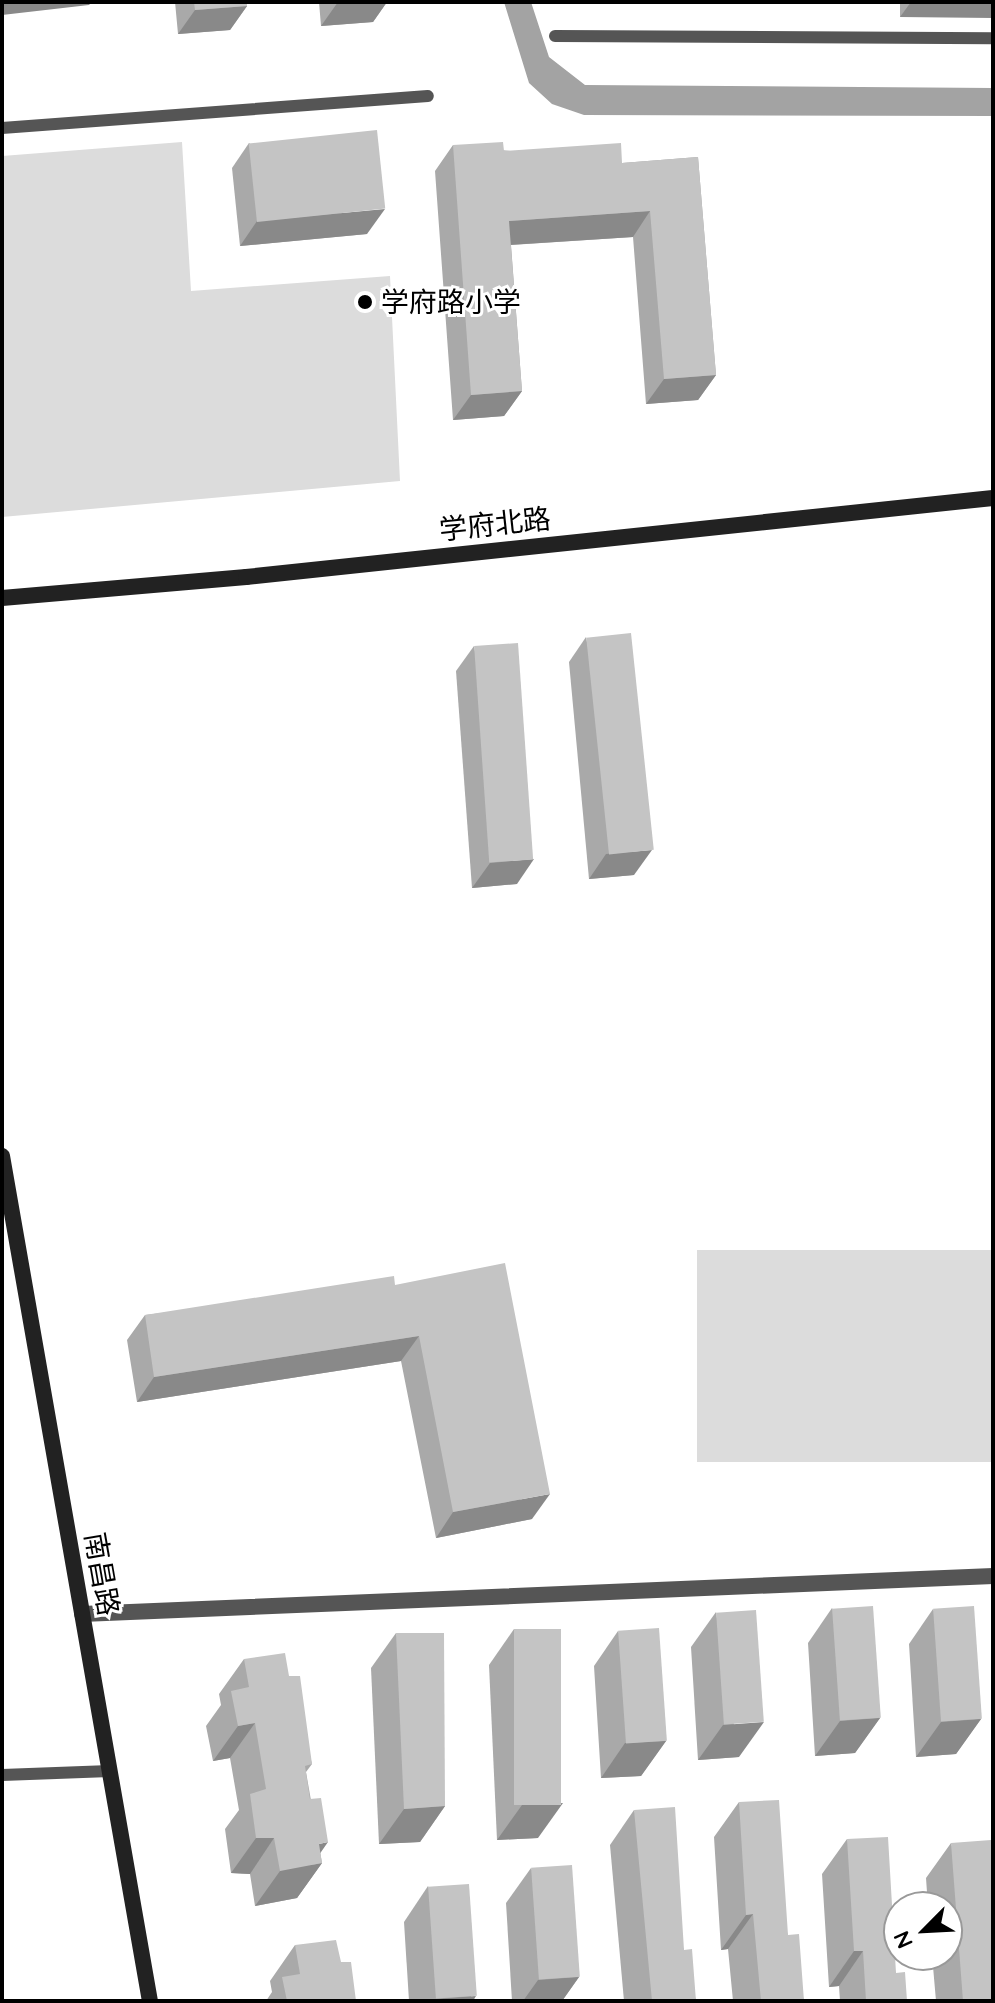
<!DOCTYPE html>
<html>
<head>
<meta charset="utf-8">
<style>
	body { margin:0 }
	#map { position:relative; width:995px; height:2003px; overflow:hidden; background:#fff; font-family:Quicksand,"Noto Sans SC",sans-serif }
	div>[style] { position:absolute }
	.green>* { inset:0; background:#dcdcdc; transform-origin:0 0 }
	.water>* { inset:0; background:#a3a3a3 }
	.lane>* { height:12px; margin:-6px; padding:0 6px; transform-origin:6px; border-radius:6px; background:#555 }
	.street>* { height:16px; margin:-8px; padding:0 8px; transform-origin:8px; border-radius:8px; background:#555 }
	.secondary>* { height:16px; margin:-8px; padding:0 8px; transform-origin:8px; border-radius:8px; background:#222 }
	.wall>* { inset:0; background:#a9a9a9 }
	.shaded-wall>* { inset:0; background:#898989 }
	.building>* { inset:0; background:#c4c4c4; transform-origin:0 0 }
	.dots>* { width:22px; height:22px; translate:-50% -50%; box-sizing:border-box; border:4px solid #fff; border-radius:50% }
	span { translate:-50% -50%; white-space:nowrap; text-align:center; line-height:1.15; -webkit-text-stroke:6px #fff; paint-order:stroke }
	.poi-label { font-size:28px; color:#000 }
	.left { translate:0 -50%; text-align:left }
	.street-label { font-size:28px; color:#000 }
	.frame { position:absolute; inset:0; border:4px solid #000; pointer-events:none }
	.north { position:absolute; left:883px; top:1891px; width:80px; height:80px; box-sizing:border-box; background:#fff; border:2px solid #999; border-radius:50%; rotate:246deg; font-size:22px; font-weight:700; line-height:32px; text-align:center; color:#000 }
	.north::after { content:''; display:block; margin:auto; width:28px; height:36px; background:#000; clip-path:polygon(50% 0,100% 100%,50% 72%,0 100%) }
</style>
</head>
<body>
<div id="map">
	<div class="green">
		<i style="clip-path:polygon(182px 142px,191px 291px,390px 276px,400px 481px,2px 517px,2px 156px)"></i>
		<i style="left:993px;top:1250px;width:212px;height:296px;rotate:90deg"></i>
	</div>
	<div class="water">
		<i style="clip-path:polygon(504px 2px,531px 2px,549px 57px,585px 85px,993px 88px,993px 116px,584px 115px,552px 104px,529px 83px)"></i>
	</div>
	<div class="lane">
		<i style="left:555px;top:36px;width:438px;rotate:0.3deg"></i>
		<i style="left:2px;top:128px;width:427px;rotate:-4.3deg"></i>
		<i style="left:2px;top:1775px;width:108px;rotate:-2.1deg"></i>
	</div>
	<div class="street">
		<i style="left:82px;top:1614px;width:912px;rotate:-2.39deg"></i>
	</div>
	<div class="secondary">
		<i style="left:2px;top:598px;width:245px;rotate:-4.9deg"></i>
		<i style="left:246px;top:577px;width:751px;rotate:-6.04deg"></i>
		<i style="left:2px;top:1156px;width:858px;rotate:80.07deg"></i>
	</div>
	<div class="wall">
		<i style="clip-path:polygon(175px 2px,246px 2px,247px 6px,230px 30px,178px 34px)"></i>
		<i style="clip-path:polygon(319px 2px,387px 2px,373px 22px,321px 26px)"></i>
		<i style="clip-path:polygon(900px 2px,993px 2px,900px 17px)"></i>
		<i style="clip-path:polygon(249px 143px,367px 234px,240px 246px,232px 168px)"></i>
		<i style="clip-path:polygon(453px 145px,622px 163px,698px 157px,716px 375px,698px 400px,646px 404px,633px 237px,511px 245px,522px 391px,504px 416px,453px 420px,435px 171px)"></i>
		<i style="clip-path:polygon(586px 637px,634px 875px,589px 879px,569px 662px)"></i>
		<i style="clip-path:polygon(474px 646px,517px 884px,472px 888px,456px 671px)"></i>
		<i style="clip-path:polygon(395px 1285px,532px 1519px,436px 1538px,401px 1361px,137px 1402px,127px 1340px,145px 1315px)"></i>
		<i style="clip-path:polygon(832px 1608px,880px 1718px,855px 1753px,815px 1756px,808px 1643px)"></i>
		<i style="clip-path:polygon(933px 1609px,981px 1719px,956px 1754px,916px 1757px,909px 1644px)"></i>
		<i style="clip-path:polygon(716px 1612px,739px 1757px,698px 1760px,691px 1647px)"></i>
		<i style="clip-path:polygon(514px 1629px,538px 1838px,497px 1840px,489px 1665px)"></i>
		<i style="clip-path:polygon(618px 1631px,666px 1741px,641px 1776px,601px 1778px,594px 1666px)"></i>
		<i style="clip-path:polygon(396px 1633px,445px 1806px,420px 1842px,379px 1844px,371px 1668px)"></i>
		<i style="clip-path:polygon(244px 1659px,289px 1676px,312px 1764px,306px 1772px,322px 1863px,297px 1898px,255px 1906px,250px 1874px,231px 1873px,225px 1829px,239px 1810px,230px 1758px,213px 1761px,206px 1726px,221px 1705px,219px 1694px)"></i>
		<i style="clip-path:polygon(739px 1802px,788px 1935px,804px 2001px,733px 2001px,728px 1949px,721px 1950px,714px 1837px)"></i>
		<i style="clip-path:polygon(634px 1810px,684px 1950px,696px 2001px,624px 2001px,610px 1845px)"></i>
		<i style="clip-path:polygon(847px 1839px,896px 1973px,907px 2001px,840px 2001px,839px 1986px,829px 1987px,822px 1874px)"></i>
		<i style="clip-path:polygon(951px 1843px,993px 2001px,936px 2001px,932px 1955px,947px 1955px,947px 1907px,928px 1907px,926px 1878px)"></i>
		<i style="clip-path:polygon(531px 1868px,579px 1977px,562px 2001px,512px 2001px,506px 1903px)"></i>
		<i style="clip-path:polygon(428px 1886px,473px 2001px,409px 2001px,404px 1922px)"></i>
		<i style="clip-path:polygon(295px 1945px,341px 1962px,356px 2001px,266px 2001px,272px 1992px,270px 1981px)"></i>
	</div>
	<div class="shaded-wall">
		<i style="clip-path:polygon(2px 2px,92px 2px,89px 5px,2px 15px)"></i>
		<i style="clip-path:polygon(338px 2px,387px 2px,373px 22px,321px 26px)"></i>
		<i style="clip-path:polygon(911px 2px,993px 2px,993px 18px,900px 17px)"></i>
		<i style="clip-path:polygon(247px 6px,230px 30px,178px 34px,195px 10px)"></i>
		<i style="clip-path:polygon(385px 209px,367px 234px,240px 246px,257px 221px)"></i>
		<i style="clip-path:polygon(650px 211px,633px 237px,491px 246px,509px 221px)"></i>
		<i style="clip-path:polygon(716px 375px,698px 400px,646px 404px,664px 379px)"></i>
		<i style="clip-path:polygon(522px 391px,504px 416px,453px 420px,471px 395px)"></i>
		<i style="clip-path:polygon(652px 850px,634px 875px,589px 879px,606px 854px)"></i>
		<i style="clip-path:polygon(534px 859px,517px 884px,472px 888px,490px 863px)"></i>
		<i style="clip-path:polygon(419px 1336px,401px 1361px,137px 1402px,154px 1377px)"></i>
		<i style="clip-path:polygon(550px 1494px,532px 1519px,436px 1538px,453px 1512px)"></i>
		<i style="clip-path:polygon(880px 1718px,855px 1753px,815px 1756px,840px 1721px)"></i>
		<i style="clip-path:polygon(981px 1719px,956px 1754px,916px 1757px,941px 1722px)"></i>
		<i style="clip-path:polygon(764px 1722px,739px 1757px,698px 1760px,723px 1725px)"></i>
		<i style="clip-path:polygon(255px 1723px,230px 1758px,213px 1761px,238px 1726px)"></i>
		<i style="clip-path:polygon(666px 1741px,641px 1776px,601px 1778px,625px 1743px)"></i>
		<i style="clip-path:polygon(563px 1803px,538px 1838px,497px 1840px,522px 1805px)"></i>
		<i style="clip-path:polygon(445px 1806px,420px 1842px,379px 1844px,404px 1809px)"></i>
		<i style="clip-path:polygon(256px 1838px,274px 1838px,250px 1874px,231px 1873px)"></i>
		<i style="clip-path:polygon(328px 1842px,312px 1865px,322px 1863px,297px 1898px,255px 1906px,280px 1871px,319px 1844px)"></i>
		<i style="clip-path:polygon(753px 1914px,728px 1949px,721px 1950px,746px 1915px)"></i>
		<i style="clip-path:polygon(854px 1951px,863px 1951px,839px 1986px,829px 1987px)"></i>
		<i style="clip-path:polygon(579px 1977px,562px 2001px,523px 2001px,538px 1980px)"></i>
		<i style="clip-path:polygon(476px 1996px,473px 2001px,434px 2001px,436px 1999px)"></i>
	</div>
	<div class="building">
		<i style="clip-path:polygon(194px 2px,246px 2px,247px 6px,195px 10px)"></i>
		<i style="left:377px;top:130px;width:79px;height:129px;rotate:84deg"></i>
		<i style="clip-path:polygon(503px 142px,504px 151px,621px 143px,622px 163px,698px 157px,716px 375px,664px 379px,650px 211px,509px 221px,522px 391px,471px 395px,453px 145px)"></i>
		<i style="left:631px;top:633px;width:218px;height:45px;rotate:84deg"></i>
		<i style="left:518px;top:643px;width:217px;height:44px;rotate:86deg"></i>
		<i style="clip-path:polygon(505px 1263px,550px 1494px,453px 1512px,419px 1336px,154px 1377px,145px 1315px,394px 1276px,395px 1285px)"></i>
		<i style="left:873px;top:1606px;width:112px;height:41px;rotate:86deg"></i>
		<i style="left:974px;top:1606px;width:113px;height:41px;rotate:86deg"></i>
		<i style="left:756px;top:1610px;width:112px;height:40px;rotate:86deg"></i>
		<i style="left:659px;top:1628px;width:113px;height:41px;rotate:86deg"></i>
		<i style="left:514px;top:1629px;width:47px;height:176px"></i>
		<i style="clip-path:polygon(396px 1633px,444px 1633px,445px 1806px,404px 1809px)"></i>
		<i style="clip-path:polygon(285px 1653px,289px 1676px,300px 1676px,312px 1764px,305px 1766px,310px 1799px,321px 1798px,328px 1842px,319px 1844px,322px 1863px,280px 1871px,274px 1838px,256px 1838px,250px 1794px,266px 1789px,255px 1723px,238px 1726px,231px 1691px,249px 1687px,244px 1659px)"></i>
		<i style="clip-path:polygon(779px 1800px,788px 1935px,799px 1934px,804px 2001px,761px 2001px,753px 1914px,746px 1915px,739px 1802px)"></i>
		<i style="clip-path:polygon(675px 1807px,684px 1950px,692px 1949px,696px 2001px,652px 2001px,634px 1810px)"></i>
		<i style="clip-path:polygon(888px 1837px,896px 1973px,905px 1972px,907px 2001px,866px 2001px,863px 1951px,854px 1951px,847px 1839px)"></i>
		<i style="clip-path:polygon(991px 1840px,993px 1861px,993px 2001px,963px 2001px,951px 1843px)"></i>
		<i style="left:572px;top:1865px;width:112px;height:41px;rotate:86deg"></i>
		<i style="left:469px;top:1884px;width:112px;height:41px;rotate:86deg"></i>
		<i style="clip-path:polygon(336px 1940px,341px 1962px,351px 1962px,356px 2001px,287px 2001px,282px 1977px,300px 1974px,295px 1945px)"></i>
	</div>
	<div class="dots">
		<i style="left:365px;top:302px;background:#000"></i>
	</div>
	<div class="poi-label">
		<span class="left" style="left:381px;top:302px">学府路小学</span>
	</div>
	<div class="street-label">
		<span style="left:495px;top:524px;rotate:-6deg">学府北路</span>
		<span style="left:102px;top:1574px;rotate:80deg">南昌路</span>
	</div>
	<div class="frame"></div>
	<div class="north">N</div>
</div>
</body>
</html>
